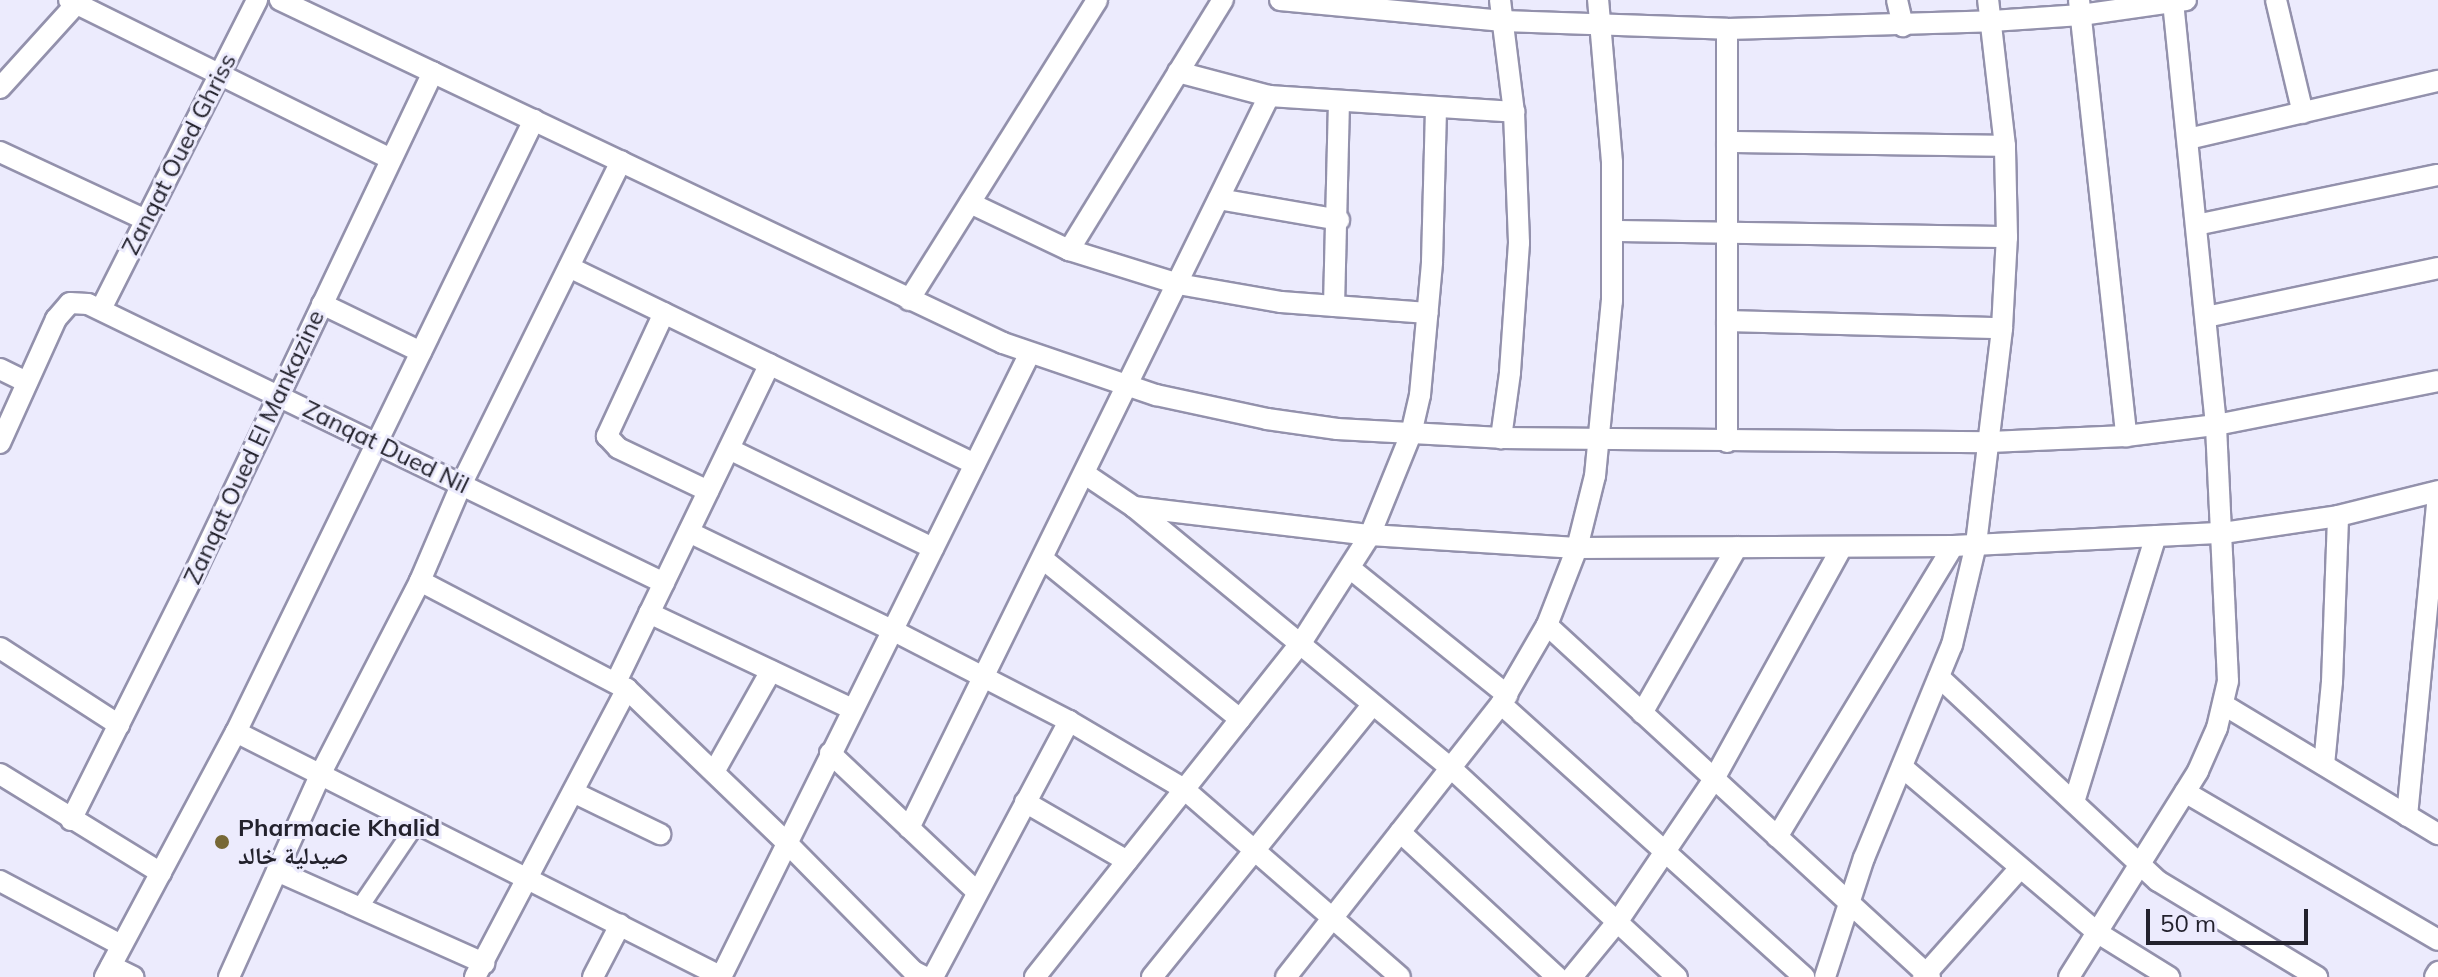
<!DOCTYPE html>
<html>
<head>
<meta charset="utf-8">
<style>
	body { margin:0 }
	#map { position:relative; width:2438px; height:977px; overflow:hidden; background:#ecebfd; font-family:Mulish,"Noto Naskh Arabic",sans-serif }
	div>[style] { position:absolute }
	.roads { filter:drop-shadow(2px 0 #9391ac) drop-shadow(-2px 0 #9391ac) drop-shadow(0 2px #9391ac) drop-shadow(0 -2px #9391ac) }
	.pedestrian>* { height:16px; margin:-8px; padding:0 8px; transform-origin:8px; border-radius:8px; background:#fff }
	.minor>* { height:20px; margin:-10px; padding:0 10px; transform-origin:10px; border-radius:10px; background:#fff }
	.dots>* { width:22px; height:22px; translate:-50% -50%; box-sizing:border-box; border:4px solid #ecebfd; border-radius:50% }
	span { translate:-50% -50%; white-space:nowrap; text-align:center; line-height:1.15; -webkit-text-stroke:6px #ecebfd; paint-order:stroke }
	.street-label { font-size:24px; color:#23222d }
	.poi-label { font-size:24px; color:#23222d; font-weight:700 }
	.left { translate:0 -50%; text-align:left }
	.scale { position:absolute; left:2146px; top:909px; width:162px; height:36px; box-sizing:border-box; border:4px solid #23222d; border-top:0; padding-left:10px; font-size:24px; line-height:28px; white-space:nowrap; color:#23222d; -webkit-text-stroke:6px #ecebfd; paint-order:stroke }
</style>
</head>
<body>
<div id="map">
	<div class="roads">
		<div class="pedestrian">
			<i style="left:360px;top:907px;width:102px;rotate:-55.8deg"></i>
		</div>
		<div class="minor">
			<i style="left:69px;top:0;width:359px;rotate:26.3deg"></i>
			<i style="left:280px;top:0;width:800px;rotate:25.38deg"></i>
			<i style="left:1003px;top:343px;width:162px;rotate:18.8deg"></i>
			<i style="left:1156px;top:395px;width:114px;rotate:12.2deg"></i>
			<i style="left:1267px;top:419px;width:71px;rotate:8.1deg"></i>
			<i style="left:1337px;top:429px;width:164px;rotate:3.1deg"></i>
			<i style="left:1501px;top:438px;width:489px;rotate:0.5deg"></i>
			<i style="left:1990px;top:442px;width:136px;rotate:-2.5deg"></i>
			<i style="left:2126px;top:436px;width:91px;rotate:-7deg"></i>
			<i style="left:2216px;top:425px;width:226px;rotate:-11.2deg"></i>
			<i style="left:1280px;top:0;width:224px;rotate:5.4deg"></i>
			<i style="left:1503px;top:21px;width:224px;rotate:2deg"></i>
			<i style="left:1727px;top:29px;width:265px;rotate:-1.7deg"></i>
			<i style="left:1992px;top:21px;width:89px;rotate:-3.9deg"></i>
			<i style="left:2081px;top:15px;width:106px;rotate:-8.1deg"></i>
			<i style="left:1500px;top:0;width:113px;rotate:82.9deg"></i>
			<i style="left:1514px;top:112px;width:131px;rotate:87.8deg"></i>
			<i style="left:1519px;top:243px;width:130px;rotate:94deg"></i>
			<i style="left:1510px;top:373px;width:66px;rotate:97.9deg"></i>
			<i style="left:1897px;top:0;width:27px;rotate:77deg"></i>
			<i style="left:2079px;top:0;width:439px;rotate:83.8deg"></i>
			<i style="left:2276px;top:0;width:116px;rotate:76.6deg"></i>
			<i style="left:1178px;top:72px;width:94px;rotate:14.8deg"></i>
			<i style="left:1269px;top:96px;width:246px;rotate:3.7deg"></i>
			<i style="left:0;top:88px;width:115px;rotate:-47.8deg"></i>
			<i style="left:2188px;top:139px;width:257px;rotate:-13.1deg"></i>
			<i style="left:1727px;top:142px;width:278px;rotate:0.8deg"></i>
			<i style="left:0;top:152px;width:161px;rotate:25deg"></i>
			<i style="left:1219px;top:199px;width:122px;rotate:9.9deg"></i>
			<i style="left:970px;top:203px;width:110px;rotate:25.4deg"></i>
			<i style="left:1069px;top:250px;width:114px;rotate:17.3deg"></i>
			<i style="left:1178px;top:284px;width:105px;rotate:9.9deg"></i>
			<i style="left:1281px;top:302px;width:147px;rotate:4.3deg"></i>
			<i style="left:2196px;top:225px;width:247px;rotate:-11.7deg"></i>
			<i style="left:1613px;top:231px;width:394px;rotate:0.9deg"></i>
			<i style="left:1069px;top:250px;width:294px;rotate:-58.4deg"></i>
			<i style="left:569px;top:267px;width:451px;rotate:25.9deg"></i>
			<i style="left:909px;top:300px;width:354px;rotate:-57.9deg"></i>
			<i style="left:322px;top:304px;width:110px;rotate:25.9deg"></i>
			<i style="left:1334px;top:306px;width:203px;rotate:-88.6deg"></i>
			<i style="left:101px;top:309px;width:346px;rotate:-63.2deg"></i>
			<i style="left:664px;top:313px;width:136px;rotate:114.9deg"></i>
			<i style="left:607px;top:436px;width:16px;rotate:47deg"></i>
			<i style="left:618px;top:448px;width:100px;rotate:25.5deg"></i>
			<i style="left:2206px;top:317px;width:237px;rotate:-11.9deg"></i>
			<i style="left:1727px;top:321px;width:275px;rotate:1.5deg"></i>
			<i style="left:0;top:369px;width:30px;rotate:26deg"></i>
			<i style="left:1727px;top:442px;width:413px;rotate:-90deg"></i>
			<i style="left:0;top:443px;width:136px;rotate:-65.7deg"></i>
			<i style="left:56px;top:319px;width:21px;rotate:-49deg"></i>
			<i style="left:70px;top:303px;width:18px;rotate:3deg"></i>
			<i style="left:88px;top:304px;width:640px;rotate:25.84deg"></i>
			<i style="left:729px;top:449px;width:227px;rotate:25.9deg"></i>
			<i style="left:1085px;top:474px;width:59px;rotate:34deg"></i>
			<i style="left:1134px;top:507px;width:411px;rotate:39.5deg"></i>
			<i style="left:1451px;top:768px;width:308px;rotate:42.8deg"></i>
			<i style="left:1134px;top:507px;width:238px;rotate:6.8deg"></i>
			<i style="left:1370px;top:535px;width:207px;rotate:3.6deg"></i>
			<i style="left:1577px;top:548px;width:376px;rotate:-0.3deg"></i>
			<i style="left:1953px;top:546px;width:270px;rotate:-2.8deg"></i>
			<i style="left:2223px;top:533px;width:116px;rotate:-8.4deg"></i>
			<i style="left:2338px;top:516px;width:103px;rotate:-14deg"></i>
			<i style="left:689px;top:532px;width:225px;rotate:25.8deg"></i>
			<i style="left:892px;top:630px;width:199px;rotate:27.2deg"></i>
			<i style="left:1069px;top:721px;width:134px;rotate:30.6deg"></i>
			<i style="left:1184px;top:789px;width:286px;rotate:41deg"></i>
			<i style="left:1043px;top:559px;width:254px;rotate:39.1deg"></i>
			<i style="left:1351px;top:569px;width:201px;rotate:38.9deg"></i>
			<i style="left:420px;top:581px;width:233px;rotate:27.6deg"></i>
			<i style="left:627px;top:689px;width:221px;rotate:43.9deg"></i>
			<i style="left:786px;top:842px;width:181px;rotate:45.4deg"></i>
			<i style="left:913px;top:971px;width:13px;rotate:27deg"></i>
			<i style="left:649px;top:613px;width:225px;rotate:25.3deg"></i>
			<i style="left:1547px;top:625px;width:520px;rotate:42.58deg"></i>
			<i style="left:0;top:648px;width:142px;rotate:32.9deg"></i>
			<i style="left:1939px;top:677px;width:299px;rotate:43deg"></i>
			<i style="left:2158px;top:881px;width:186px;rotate:31.1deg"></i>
			<i style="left:616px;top:682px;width:353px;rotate:-64.2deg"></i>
			<i style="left:1501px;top:704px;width:408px;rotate:42deg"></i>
			<i style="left:2224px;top:705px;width:250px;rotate:31.1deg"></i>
			<i style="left:1642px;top:713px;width:191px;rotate:-60.2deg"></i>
			<i style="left:236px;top:732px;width:544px;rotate:26.75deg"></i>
			<i style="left:830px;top:753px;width:201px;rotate:43.4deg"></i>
			<i style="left:2324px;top:765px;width:83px;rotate:-84.5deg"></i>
			<i style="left:2332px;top:682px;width:166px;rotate:-87.9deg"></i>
			<i style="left:1902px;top:767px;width:257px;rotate:40.3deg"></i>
			<i style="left:2098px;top:933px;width:84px;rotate:31.8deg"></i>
			<i style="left:714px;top:772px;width:116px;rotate:-60.6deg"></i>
			<i style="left:0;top:774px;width:189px;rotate:31.6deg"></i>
			<i style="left:573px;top:792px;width:97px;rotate:25.8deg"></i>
			<i style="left:2185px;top:792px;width:293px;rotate:30.3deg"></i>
			<i style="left:1025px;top:802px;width:118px;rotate:30deg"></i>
			<i style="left:2074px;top:802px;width:278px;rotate:-72.9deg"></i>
			<i style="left:2407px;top:816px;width:325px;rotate:-84.5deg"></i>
			<i style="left:71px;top:820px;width:282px;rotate:-63.4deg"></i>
			<i style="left:197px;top:568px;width:549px;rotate:-64.55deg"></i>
			<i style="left:909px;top:828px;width:816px;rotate:-63.81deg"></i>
			<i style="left:1400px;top:832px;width:214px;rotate:42.7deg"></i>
			<i style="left:1777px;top:837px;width:340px;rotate:-58.8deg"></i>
			<i style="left:277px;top:871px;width:227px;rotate:24deg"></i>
			<i style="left:0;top:881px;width:137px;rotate:27.9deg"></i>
			<i style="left:111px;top:966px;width:25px;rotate:26deg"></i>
			<i style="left:105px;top:977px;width:278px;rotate:-61.9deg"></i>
			<i style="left:236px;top:732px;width:681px;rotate:-64.04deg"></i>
			<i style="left:229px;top:977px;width:224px;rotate:-65.7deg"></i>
			<i style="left:321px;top:773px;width:216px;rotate:-62.7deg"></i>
			<i style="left:420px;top:581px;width:107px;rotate:-66.8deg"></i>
			<i style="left:462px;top:483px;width:359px;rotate:-63.7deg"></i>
			<i style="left:475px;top:977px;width:326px;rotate:-62.2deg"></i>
			<i style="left:593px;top:977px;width:59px;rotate:-62.6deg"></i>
			<i style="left:721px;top:977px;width:696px;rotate:-63.66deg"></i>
			<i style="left:933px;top:977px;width:290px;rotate:-62deg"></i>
			<i style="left:1035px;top:977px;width:427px;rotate:-51.5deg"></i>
			<i style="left:1301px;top:643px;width:128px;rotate:-57.4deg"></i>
			<i style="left:1370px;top:535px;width:109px;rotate:-67.9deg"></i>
			<i style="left:1411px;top:434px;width:40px;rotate:-77deg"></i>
			<i style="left:1420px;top:395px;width:134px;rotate:-84.8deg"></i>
			<i style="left:1432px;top:262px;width:154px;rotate:-88.5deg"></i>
			<i style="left:1152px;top:977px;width:350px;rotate:-51deg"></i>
			<i style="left:1286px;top:977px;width:347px;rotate:-51.8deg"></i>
			<i style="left:1501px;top:704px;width:91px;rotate:-59.8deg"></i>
			<i style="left:1547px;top:625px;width:83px;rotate:-68.7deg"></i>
			<i style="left:1577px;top:548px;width:74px;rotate:-76deg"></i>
			<i style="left:1595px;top:476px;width:176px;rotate:-84.5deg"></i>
			<i style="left:1612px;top:301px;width:139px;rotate:-90deg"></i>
			<i style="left:1612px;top:162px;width:163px;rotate:-94.9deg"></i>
			<i style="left:1572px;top:977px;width:72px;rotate:-50.6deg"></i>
			<i style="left:1618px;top:921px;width:171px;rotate:-55.9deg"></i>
			<i style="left:1714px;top:779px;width:265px;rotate:-61.1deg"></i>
			<i style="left:1825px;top:977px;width:125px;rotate:-71.9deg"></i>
			<i style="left:1864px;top:858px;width:230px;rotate:-67.6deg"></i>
			<i style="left:1952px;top:645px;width:104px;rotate:-76.6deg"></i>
			<i style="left:1976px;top:544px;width:218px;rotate:-83.1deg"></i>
			<i style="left:2002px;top:328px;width:91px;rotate:-86.9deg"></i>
			<i style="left:2007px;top:237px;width:91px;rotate:-91.3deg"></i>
			<i style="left:2005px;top:146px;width:147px;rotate:-96.6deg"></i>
			<i style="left:1923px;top:977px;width:146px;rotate:-48.3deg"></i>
			<i style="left:2069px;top:977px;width:243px;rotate:-57.9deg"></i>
			<i style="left:2198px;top:771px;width:47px;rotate:-66.2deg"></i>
			<i style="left:2217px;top:728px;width:48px;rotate:-76.8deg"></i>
			<i style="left:2228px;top:681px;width:256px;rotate:-92.7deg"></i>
			<i style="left:2216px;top:425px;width:427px;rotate:-95.8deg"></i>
			<i style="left:2435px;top:977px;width:6px;rotate:-59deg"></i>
		</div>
	</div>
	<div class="dots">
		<i style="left:222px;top:842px;background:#776836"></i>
	</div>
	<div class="street-label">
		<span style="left:179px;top:154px;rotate:-63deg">Zanqat Oued Ghriss</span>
		<span style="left:254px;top:447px;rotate:-65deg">Zanqat Oued El Mankazine</span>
		<span style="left:386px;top:447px;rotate:26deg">Zanqat Dued Nil</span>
	</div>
	<div class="poi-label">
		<span class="left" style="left:238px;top:842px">Pharmacie Khalid<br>صيدلية خالد</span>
	</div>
	<div class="scale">50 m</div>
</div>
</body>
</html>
